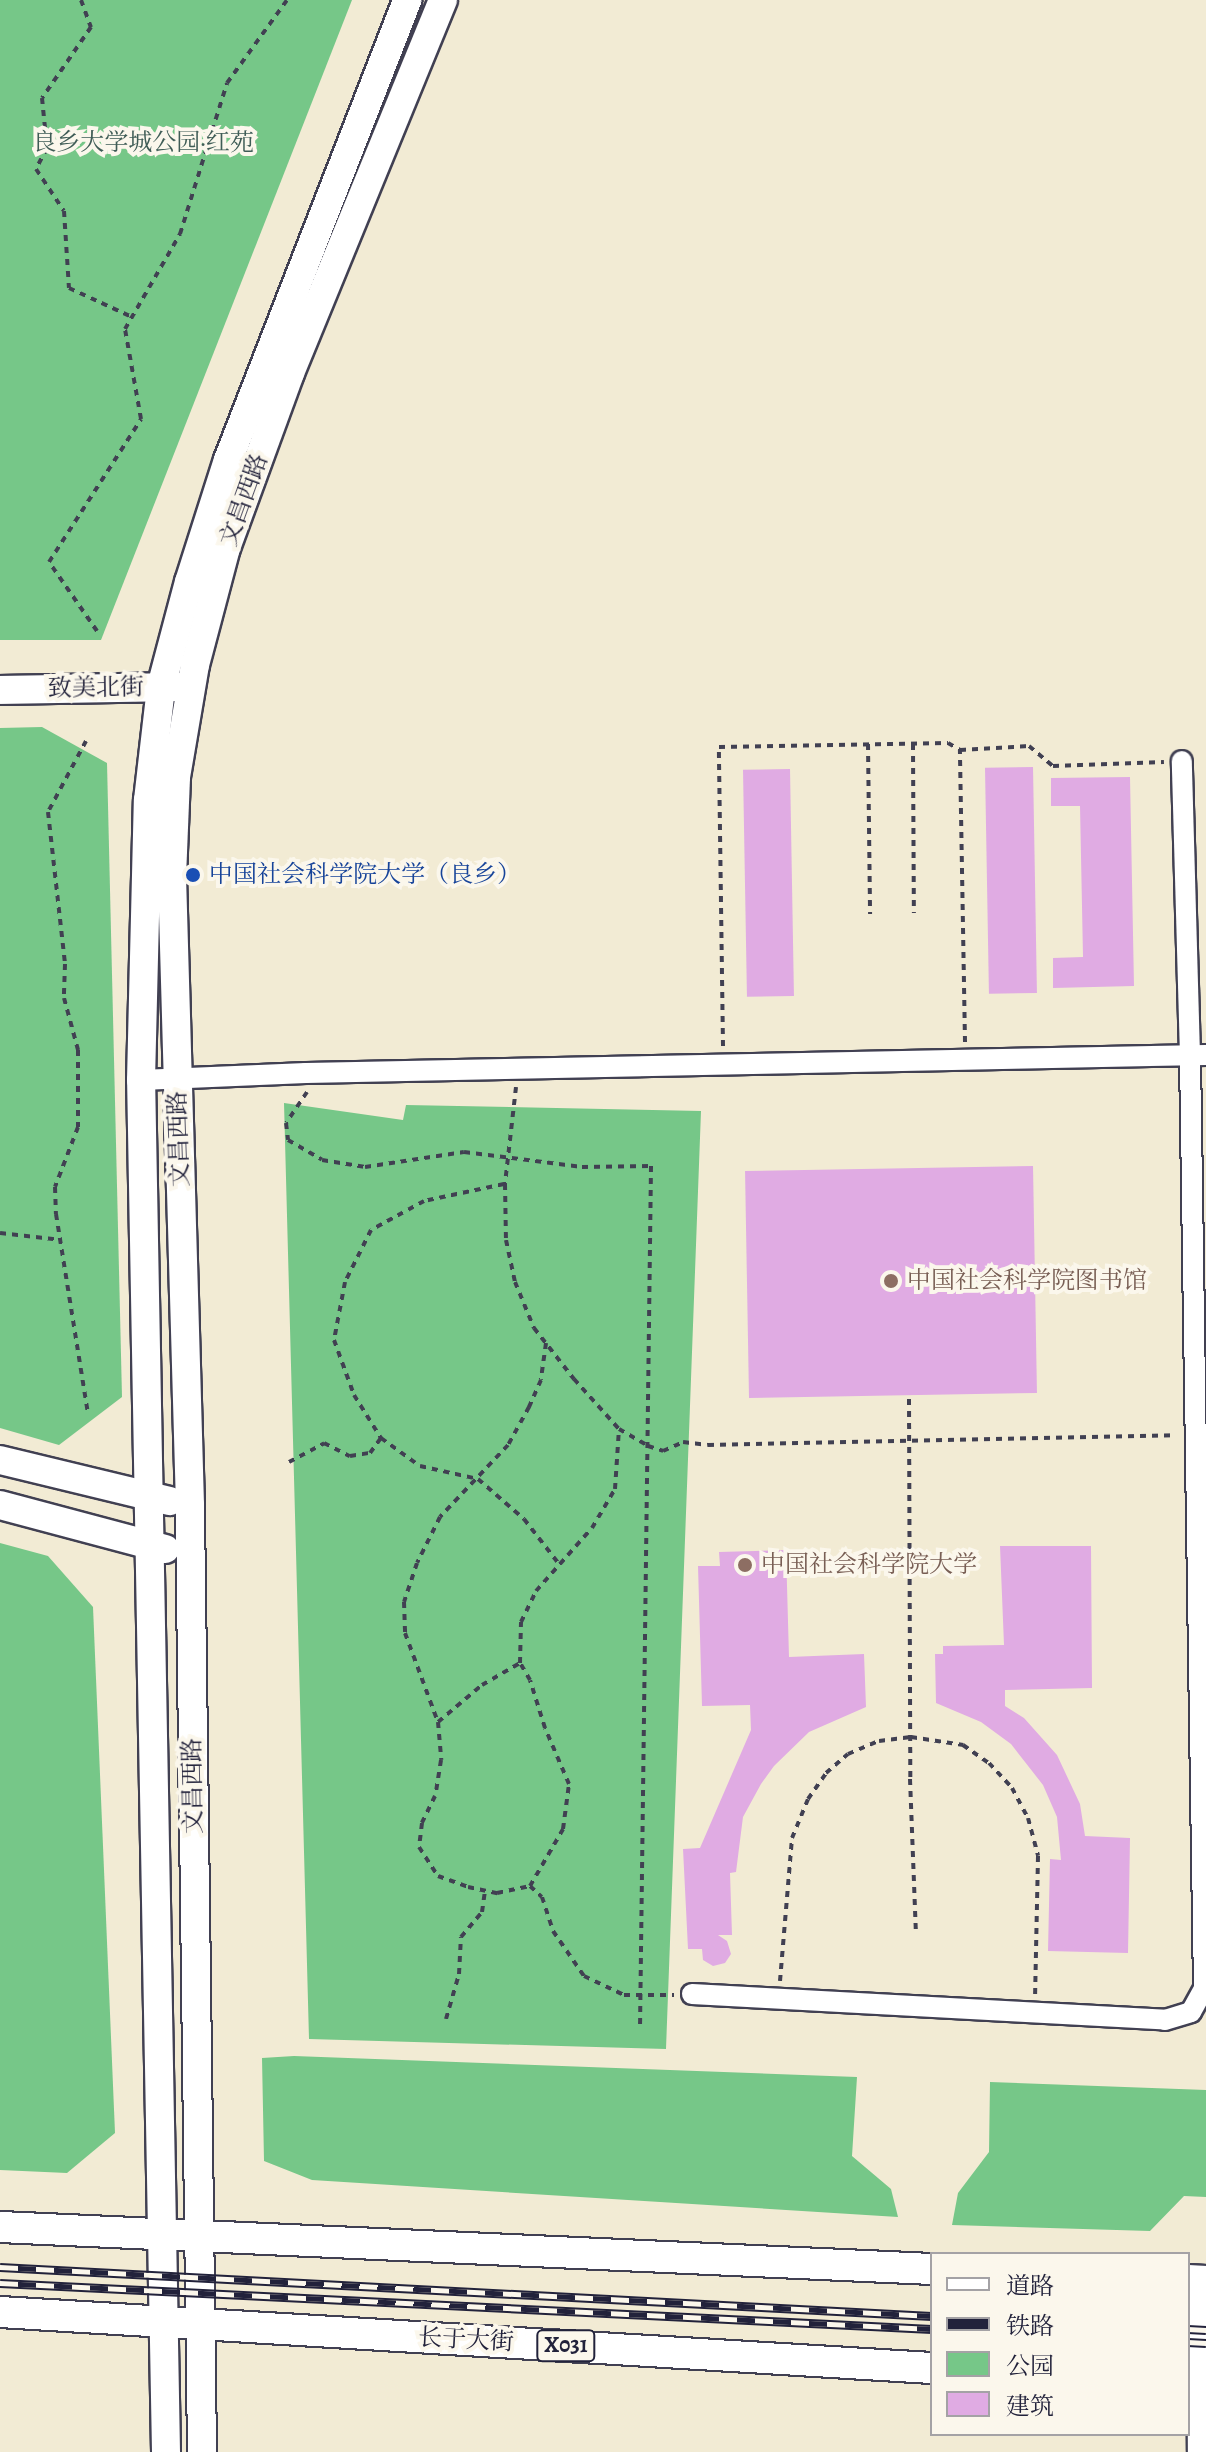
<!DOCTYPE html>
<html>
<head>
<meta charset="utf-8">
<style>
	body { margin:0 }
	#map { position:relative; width:1206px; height:2452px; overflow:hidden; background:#f2ebd4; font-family:Alegreya,"Noto Serif SC",serif }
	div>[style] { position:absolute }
	.green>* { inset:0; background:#76c788 }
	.building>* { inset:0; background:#e0abe3; transform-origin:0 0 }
	.path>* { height:4px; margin-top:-2px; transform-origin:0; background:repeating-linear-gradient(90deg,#414052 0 6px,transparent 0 12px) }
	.roads { filter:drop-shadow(2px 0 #414052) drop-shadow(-2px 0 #414052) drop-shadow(0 2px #414052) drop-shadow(0 -2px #414052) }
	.street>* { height:20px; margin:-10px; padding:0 10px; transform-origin:10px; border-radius:10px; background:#fff }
	.secondary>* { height:28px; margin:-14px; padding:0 14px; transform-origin:14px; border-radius:14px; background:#fff }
	.primary>* { height:30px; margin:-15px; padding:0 15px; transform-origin:15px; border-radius:15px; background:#fff }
	.rail>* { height:9px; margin-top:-4.5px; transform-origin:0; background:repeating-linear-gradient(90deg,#fbf7ec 0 18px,#22223b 0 36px); box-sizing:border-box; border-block:2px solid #22223b }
	.dots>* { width:22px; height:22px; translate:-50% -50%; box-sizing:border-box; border:4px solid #fbf7ec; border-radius:50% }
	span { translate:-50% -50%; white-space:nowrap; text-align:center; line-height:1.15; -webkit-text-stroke:8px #fbf7ec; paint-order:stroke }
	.shield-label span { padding:2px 6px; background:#fbf7ec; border:2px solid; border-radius:6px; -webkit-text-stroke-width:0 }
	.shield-label { font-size:22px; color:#22223b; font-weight:700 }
	.park-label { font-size:24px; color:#3f5c56 }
	.street-label { font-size:24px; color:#22223b }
	.transit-label { font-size:24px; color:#164399 }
	.left { translate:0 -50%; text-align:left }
	.education-label { font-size:24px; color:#785e54 }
	.legend { position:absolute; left:930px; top:2252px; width:260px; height:184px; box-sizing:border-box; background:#fbf7ec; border:2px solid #a4a2a5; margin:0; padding:10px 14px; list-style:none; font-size:24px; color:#22223b }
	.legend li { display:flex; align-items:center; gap:16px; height:40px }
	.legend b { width:40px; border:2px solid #a4a2a5 }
</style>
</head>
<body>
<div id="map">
	<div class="green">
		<i style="clip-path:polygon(0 0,352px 0,101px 640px,0 640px)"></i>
		<i style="clip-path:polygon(42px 727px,107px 763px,122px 1397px,59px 1445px,0 1428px,0 728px)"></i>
		<i style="clip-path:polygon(284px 1103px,403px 1120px,406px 1105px,701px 1111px,666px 2049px,309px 2039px)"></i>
		<i style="clip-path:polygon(0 1543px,48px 1556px,93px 1607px,115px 2133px,67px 2173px,0 2170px)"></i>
		<i style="clip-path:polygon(294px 2056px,857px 2077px,852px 2156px,891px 2189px,898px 2217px,312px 2180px,264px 2161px,262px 2058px)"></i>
		<i style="clip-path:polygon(990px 2082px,1206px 2090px,1206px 2197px,1184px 2196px,1150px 2231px,952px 2225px,958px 2193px,989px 2152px)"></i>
	</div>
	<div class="building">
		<i style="left:1033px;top:767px;width:226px;height:48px;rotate:89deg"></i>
		<i style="left:790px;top:769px;width:227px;height:47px;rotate:89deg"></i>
		<i style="clip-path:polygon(1130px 777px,1134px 986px,1053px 988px,1053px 958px,1083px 957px,1080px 806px,1051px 806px,1051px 778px)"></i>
		<i style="left:1033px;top:1166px;width:227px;height:288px;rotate:89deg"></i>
		<i style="clip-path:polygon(1000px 1546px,1091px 1546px,1092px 1688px,1005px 1690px,1005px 1706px,1024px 1718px,1057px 1755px,1080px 1804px,1085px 1836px,1130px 1838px,1128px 1953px,1048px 1951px,1050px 1859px,1061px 1860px,1057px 1817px,1043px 1785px,1011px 1744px,981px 1722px,936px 1703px,935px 1654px,943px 1654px,943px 1646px,1004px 1645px)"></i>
		<i style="clip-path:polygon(786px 1550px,789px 1657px,864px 1654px,866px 1707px,809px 1732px,774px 1766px,761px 1784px,743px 1817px,736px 1872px,730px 1873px,732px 1935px,718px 1935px,727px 1941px,731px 1954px,725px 1963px,713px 1966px,703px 1960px,702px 1949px,688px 1949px,683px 1849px,700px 1848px,751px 1730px,750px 1705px,702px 1706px,698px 1566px,720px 1566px,719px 1552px)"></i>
	</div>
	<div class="path">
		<i style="left:81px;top:0;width:29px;rotate:70deg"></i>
		<i style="left:91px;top:27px;width:86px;rotate:124.6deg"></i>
		<i style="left:42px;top:98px;width:50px;rotate:84.3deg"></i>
		<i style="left:47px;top:148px;width:24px;rotate:118deg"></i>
		<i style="left:36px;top:169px;width:50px;rotate:56.3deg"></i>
		<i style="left:64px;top:211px;width:77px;rotate:86.3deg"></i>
		<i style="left:69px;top:288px;width:69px;rotate:24.7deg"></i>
		<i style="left:97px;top:631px;width:84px;rotate:-124.8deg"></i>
		<i style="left:49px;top:562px;width:170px;rotate:-57.2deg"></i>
		<i style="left:141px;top:419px;width:91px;rotate:-100.1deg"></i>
		<i style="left:125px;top:329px;width:110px;rotate:-59.9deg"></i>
		<i style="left:180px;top:234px;width:158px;rotate:-72.7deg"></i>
		<i style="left:227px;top:83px;width:102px;rotate:-54.1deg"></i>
		<i style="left:86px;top:741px;width:81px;rotate:118.2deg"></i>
		<i style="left:48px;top:812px;width:153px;rotate:83.6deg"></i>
		<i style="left:65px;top:964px;width:34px;rotate:92deg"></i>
		<i style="left:64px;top:998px;width:54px;rotate:74.9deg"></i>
		<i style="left:78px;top:1050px;width:77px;rotate:90deg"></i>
		<i style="left:78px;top:1127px;width:64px;rotate:111deg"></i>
		<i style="left:55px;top:1187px;width:27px;rotate:88deg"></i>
		<i style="left:56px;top:1214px;width:203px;rotate:80.9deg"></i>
		<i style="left:868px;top:744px;width:170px;rotate:89.3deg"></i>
		<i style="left:913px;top:744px;width:169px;rotate:89.7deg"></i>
		<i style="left:965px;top:1042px;width:292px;rotate:-91deg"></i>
		<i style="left:960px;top:750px;width:69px;rotate:-3.3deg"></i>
		<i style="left:1029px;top:746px;width:31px;rotate:40deg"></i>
		<i style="left:1053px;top:766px;width:111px;rotate:-2.1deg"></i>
		<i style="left:723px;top:1046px;width:299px;rotate:-90.8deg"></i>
		<i style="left:719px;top:747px;width:229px;rotate:-1deg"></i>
		<i style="left:948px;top:743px;width:14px;rotate:30deg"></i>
		<i style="left:516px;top:1087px;width:98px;rotate:96.5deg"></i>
		<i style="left:505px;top:1184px;width:56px;rotate:89deg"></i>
		<i style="left:506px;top:1240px;width:43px;rotate:77.9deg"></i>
		<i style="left:515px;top:1282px;width:50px;rotate:67.6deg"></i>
		<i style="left:534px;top:1328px;width:65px;rotate:51.9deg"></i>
		<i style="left:574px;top:1379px;width:67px;rotate:48deg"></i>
		<i style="left:619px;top:1429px;width:34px;rotate:30deg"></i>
		<i style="left:648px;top:1446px;width:16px;rotate:18deg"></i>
		<i style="left:663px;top:1451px;width:22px;rotate:-24deg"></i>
		<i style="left:683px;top:1442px;width:25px;rotate:7deg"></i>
		<i style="left:708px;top:1445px;width:468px;rotate:-1.2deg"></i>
		<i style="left:307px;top:1092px;width:37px;rotate:124deg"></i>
		<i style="left:286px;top:1123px;width:17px;rotate:83deg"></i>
		<i style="left:288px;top:1140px;width:39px;rotate:30deg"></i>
		<i style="left:322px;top:1160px;width:44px;rotate:9.2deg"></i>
		<i style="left:365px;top:1167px;width:100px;rotate:-8.6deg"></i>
		<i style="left:464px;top:1152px;width:119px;rotate:7.2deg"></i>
		<i style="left:582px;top:1167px;width:69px;rotate:-0.8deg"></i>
		<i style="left:651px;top:1166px;width:864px;rotate:90.73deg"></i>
		<i style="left:504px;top:1184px;width:82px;rotate:168deg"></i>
		<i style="left:424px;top:1201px;width:60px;rotate:151.3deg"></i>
		<i style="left:371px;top:1230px;width:58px;rotate:116.6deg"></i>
		<i style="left:345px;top:1282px;width:59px;rotate:100.7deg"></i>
		<i style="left:334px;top:1340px;width:59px;rotate:70deg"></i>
		<i style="left:354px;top:1395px;width:51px;rotate:57.9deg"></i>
		<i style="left:381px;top:1438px;width:48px;rotate:35.7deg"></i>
		<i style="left:420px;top:1466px;width:59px;rotate:12.6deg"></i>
		<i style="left:478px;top:1479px;width:61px;rotate:41deg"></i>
		<i style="left:524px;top:1519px;width:57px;rotate:52.1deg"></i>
		<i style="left:0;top:1233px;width:62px;rotate:6.4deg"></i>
		<i style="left:546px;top:1343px;width:37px;rotate:98deg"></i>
		<i style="left:541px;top:1380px;width:30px;rotate:114deg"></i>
		<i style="left:529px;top:1407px;width:43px;rotate:118.9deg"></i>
		<i style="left:508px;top:1445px;width:99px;rotate:133.4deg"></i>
		<i style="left:440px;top:1517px;width:51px;rotate:116.6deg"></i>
		<i style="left:417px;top:1563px;width:41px;rotate:108.4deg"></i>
		<i style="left:404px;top:1602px;width:31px;rotate:88deg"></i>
		<i style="left:405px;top:1633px;width:95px;rotate:69.7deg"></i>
		<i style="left:438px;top:1722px;width:38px;rotate:85deg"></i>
		<i style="left:441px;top:1760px;width:36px;rotate:99deg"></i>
		<i style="left:435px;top:1796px;width:30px;rotate:116deg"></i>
		<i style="left:422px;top:1823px;width:24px;rotate:97deg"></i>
		<i style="left:419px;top:1847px;width:35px;rotate:57deg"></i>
		<i style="left:438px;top:1876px;width:32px;rotate:20deg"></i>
		<i style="left:468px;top:1887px;width:30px;rotate:12deg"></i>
		<i style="left:497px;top:1893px;width:34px;rotate:-12deg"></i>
		<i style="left:530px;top:1886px;width:66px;rotate:-59.9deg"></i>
		<i style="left:563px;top:1829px;width:45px;rotate:-82.4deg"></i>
		<i style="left:569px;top:1784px;width:61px;rotate:-113.2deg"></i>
		<i style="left:545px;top:1728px;width:50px;rotate:-107.4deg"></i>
		<i style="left:530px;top:1680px;width:20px;rotate:-120deg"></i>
		<i style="left:520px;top:1663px;width:41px;rotate:-88.6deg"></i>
		<i style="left:521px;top:1622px;width:34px;rotate:-64deg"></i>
		<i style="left:536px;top:1591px;width:84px;rotate:-48.4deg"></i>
		<i style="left:592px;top:1528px;width:45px;rotate:-59.5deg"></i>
		<i style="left:615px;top:1489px;width:60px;rotate:-86.2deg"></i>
		<i style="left:909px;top:1399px;width:380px;rotate:89.8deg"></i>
		<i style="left:910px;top:1779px;width:156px;rotate:87.8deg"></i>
		<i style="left:289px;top:1462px;width:40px;rotate:-28deg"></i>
		<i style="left:324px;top:1443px;width:29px;rotate:27deg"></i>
		<i style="left:350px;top:1456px;width:20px;rotate:-9deg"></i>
		<i style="left:370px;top:1453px;width:19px;rotate:-54deg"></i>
		<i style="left:438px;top:1722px;width:57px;rotate:-40.1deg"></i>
		<i style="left:482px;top:1685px;width:44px;rotate:-30.1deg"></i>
		<i style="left:530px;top:1886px;width:16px;rotate:43deg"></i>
		<i style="left:542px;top:1897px;width:36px;rotate:72deg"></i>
		<i style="left:553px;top:1931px;width:55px;rotate:55.4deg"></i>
		<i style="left:584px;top:1976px;width:44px;rotate:25.4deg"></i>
		<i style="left:624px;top:1995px;width:50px"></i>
		<i style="left:780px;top:1981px;width:144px;rotate:-85.2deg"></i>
		<i style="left:792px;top:1838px;width:42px;rotate:-67.7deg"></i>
		<i style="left:808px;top:1799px;width:32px;rotate:-55deg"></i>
		<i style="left:826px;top:1773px;width:29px;rotate:-41deg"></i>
		<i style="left:848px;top:1754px;width:34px;rotate:-23deg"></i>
		<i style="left:879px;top:1741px;width:32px;rotate:-7deg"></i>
		<i style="left:911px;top:1737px;width:53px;rotate:8.7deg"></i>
		<i style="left:963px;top:1745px;width:32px;rotate:35deg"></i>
		<i style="left:989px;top:1763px;width:34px;rotate:47deg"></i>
		<i style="left:1012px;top:1788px;width:34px;rotate:62deg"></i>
		<i style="left:1028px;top:1818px;width:39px;rotate:75deg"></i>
		<i style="left:1038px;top:1856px;width:139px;rotate:91.2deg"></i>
		<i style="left:446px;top:2019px;width:47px;rotate:-73.9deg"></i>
		<i style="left:459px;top:1974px;width:37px;rotate:-87deg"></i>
		<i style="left:461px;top:1937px;width:33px;rotate:-50deg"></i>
		<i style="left:482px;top:1912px;width:21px;rotate:-82deg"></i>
	</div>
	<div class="roads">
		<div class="street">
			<i style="left:141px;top:1080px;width:165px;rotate:-2.4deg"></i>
			<i style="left:306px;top:1073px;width:900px;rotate:-1.15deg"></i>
			<i style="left:692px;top:1994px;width:474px;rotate:3.1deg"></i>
			<i style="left:1165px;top:2020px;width:27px;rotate:-17deg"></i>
			<i style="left:1191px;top:2012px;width:26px;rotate:-61deg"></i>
			<i style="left:1204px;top:1989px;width:933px;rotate:-90.86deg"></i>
			<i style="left:1190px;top:1056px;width:295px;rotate:-91.6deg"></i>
		</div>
		<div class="secondary">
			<i style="left:0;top:690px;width:179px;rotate:-1deg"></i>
			<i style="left:0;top:1460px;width:175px;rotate:13.6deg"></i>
			<i style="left:0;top:1505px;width:171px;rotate:14.9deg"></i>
			<i style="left:1201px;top:2281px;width:171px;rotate:89.7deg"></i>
			<i style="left:166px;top:2452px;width:1372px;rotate:-91.04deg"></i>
			<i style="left:141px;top:1080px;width:280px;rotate:-88.6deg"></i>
			<i style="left:148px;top:800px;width:114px;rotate:-83.4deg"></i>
			<i style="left:161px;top:687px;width:109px;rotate:-75.1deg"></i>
			<i style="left:189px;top:582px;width:128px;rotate:-72.3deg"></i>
			<i style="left:228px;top:460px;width:494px;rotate:-68.7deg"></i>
			<i style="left:202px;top:2452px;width:947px;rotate:-90.73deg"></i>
			<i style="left:190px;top:1505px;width:628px;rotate:-91.64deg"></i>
			<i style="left:172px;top:877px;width:100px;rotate:-87.7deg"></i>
			<i style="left:176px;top:777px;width:114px;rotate:-80.4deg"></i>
			<i style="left:195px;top:665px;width:121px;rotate:-75.2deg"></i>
			<i style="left:226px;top:548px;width:186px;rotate:-69.9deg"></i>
			<i style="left:290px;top:373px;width:403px;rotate:-67.7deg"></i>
		</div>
		<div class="primary">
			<i style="left:0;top:2227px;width:933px;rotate:2.58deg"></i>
			<i style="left:1188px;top:2280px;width:18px;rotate:3deg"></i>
			<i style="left:0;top:2312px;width:934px;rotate:3.44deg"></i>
			<i style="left:1188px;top:2384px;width:18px;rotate:3deg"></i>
		</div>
	</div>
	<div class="rail">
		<i style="left:0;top:2267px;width:933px;rotate:3.01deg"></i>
		<i style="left:0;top:2283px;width:933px;rotate:2.83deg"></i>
		<i style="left:1188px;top:2329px;width:18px;rotate:3deg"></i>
		<i style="left:1188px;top:2342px;width:18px;rotate:3deg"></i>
	</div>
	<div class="dots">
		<i style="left:193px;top:875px;background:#1a4fb4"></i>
		<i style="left:891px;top:1281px;background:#8d6e63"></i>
		<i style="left:745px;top:1565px;background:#8d6e63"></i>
	</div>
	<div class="shield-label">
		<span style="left:566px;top:2346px">X031</span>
	</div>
	<div class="park-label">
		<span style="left:143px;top:143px">良乡大学城公园·红苑</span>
	</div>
	<div class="street-label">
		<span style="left:244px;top:500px;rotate:-70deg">文昌西路</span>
		<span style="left:96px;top:688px;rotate:-1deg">致美北街</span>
		<span style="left:179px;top:1139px;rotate:-92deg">文昌西路</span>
		<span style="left:193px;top:1786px;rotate:-91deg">文昌西路</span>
		<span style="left:466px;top:2340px;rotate:3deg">长于大街</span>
	</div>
	<div class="transit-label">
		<span class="left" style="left:209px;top:875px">中国社会科学院大学（良乡）</span>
	</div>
	<div class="education-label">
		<span class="left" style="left:907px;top:1281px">中国社会科学院图书馆</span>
		<span class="left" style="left:761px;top:1565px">中国社会科学院大学</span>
	</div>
	<ul class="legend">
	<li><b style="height:10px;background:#fff"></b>道路</li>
	<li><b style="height:10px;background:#22223b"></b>铁路</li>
	<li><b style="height:22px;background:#76c788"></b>公园</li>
	<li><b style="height:22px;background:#e0abe3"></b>建筑</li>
	</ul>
</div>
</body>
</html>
